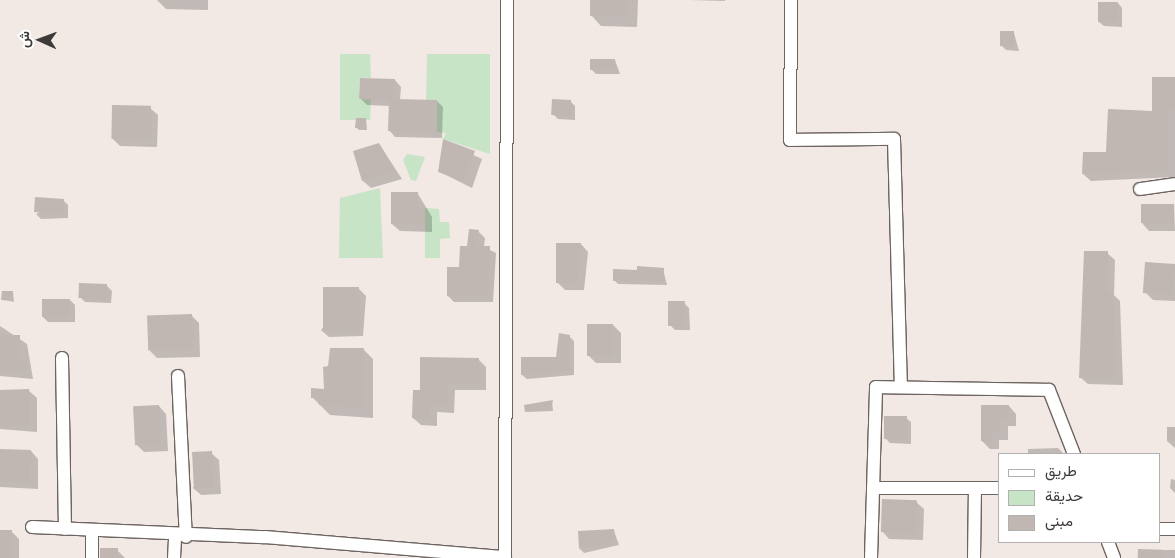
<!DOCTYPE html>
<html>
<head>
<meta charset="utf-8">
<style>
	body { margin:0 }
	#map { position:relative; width:1175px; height:558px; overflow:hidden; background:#f2e8e4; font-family:"Fira Sans",Vazirmatn,sans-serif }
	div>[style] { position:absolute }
	.green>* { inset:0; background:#c8e4c7 }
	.shadow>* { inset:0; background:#0003; transform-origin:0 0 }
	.building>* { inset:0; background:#c0b6b2; transform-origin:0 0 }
	.roads { filter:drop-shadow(1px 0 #6c6460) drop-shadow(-1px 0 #6c6460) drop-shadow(0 1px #6c6460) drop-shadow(0 -1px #6c6460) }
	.minor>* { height:12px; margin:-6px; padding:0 6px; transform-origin:6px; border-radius:6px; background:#fff }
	span { translate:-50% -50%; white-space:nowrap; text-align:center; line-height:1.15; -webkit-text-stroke:4.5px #fff; paint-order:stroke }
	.legend { position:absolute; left:998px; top:453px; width:162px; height:90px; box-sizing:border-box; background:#fff; border:1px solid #b2b0b0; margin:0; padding:6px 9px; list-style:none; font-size:15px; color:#3e3a39 }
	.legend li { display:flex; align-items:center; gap:10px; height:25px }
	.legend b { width:25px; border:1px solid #b2b0b0 }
	.north { position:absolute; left:15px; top:15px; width:50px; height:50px; -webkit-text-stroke:4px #fff; paint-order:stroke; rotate:272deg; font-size:14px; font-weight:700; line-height:20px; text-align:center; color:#3e3a39 }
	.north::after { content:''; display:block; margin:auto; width:18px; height:22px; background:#3e3a39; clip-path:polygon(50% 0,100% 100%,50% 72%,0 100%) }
</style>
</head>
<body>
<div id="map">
	<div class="green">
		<i style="clip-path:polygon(340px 54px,370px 54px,371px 78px,360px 78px,359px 98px,371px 99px,370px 120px,340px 120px)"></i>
		<i style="clip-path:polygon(427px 54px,490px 54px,490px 154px,443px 139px,446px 133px,437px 132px,437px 100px,426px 100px)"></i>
		<i style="clip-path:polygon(407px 154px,425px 157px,416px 181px,411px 180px,403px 160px)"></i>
		<i style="clip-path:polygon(380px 188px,383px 258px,339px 258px,340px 198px)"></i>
		<i style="clip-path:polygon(425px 208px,439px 209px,440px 222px,449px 222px,450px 238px,440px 239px,440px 258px,425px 258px)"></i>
	</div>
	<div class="shadow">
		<i style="clip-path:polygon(157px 0,208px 0,208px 10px,166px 9px)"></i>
		<i style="clip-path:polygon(592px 0,638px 0,637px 27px,601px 26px,591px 15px)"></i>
		<i style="clip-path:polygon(689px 0,725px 0,725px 1px)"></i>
		<i style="clip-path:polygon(1118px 3px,1122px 8px,1122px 27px,1104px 26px,1099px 22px)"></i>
		<i style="clip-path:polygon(1014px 33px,1019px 51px,1006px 50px,1001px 45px)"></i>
		<i style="clip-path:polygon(615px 60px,620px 74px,596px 74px,591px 69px)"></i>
		<i style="clip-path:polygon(1175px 79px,1175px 177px,1091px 181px,1083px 174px,1084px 154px,1108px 153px,1153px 112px)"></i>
		<i style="clip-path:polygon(395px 80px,401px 87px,400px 100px,437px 101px,443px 107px,442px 138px,395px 137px,389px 130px,390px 106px,367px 105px,360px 98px)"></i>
		<i style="clip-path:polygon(570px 101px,575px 106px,575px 120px,558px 119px,553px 114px)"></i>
		<i style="clip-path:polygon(150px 108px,158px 115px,157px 147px,120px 146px,112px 138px)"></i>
		<i style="clip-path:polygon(366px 119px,367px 130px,359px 130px,357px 128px)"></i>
		<i style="clip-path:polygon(444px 141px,482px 159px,472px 188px,440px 172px)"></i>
		<i style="clip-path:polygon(379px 144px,402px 179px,371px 188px,363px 181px,354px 152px)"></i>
		<i style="clip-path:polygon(418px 194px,432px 217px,432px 232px,400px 231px,392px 224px)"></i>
		<i style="clip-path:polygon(63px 200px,68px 205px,68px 218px,41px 219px,36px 214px)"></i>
		<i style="clip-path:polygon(1174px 205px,1175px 231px,1149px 231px,1142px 223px)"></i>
		<i style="clip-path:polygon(479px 232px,485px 238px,484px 247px,496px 253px,493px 302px,454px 302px,448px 296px)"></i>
		<i style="clip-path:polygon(581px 244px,588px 252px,584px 290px,565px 290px,558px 283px)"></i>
		<i style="clip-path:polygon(1107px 253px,1115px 260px,1114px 295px,1120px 301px,1123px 385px,1088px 384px,1080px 377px)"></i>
		<i style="clip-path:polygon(1175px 265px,1175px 301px,1153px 300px,1145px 292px)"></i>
		<i style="clip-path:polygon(663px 269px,667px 285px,618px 284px,614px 280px,614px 271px)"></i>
		<i style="clip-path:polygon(107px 286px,112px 291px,111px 303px,85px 302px,80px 297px)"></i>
		<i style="clip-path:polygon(358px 288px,366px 296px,363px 336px,329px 337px,321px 330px)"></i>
		<i style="clip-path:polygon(13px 293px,14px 302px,2px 299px)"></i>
		<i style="clip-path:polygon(70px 300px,75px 305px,75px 322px,48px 322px,43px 317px)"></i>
		<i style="clip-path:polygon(684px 303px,689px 308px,690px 330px,675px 330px,670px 325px)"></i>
		<i style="clip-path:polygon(191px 315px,199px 323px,200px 357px,157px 358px,150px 351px)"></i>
		<i style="clip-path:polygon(613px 325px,621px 333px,621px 363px,596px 363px,588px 355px)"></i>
		<i style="clip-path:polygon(0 326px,27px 344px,33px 379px,0 376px)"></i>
		<i style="clip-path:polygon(569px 336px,574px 341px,574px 375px,527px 379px,522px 375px,557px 358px)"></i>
		<i style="clip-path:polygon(363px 349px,373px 359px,373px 418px,330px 415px,312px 397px,325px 391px)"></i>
		<i style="clip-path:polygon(478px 359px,486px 367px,486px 390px,455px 390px,454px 413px,437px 412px,437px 426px,421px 425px,413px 418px,421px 392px)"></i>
		<i style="clip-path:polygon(0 391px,29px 391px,37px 398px,37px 432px,0 429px)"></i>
		<i style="clip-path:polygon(552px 401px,553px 411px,526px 412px)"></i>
		<i style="clip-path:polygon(159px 406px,166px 414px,168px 451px,144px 452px,137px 445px)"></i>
		<i style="clip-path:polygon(1009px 406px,1016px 414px,1016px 426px,1008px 426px,1008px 440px,999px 440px,999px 449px,990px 449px,982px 441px)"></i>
		<i style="clip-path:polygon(906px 418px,911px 422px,911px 444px,890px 443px,885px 438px)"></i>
		<i style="clip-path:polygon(1175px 428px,1175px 448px,1167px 441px)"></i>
		<i style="clip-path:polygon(1058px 448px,1064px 454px,1028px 454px,1028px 449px)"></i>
		<i style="clip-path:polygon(0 451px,31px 451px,38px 459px,38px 489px,0 487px)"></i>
		<i style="clip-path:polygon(211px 453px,219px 460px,221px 494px,201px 495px,193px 488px)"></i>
		<i style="clip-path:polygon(1171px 479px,1175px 480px,1175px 493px,1170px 488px)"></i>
		<i style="clip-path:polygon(916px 502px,924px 509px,923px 540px,889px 539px,882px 531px)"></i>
		<i style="clip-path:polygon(0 531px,12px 532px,19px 539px,19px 558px,0 558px)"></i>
		<i style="clip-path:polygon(614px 531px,619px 545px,584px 553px,580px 549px)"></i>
		<i style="clip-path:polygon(101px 549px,117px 550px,125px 558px,100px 558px)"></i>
		<i style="left:1140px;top:550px;width:35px;height:8px"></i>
	</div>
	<div class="building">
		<i style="left:590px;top:0;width:38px;height:16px"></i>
		<i style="left:1098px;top:2px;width:20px;height:20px"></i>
		<i style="left:1000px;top:31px;width:14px;height:15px"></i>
		<i style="left:590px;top:59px;width:25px;height:11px"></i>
		<i style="clip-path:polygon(1152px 77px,1175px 77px,1175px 109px,1167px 109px,1169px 170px,1082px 174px,1083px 152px,1106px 152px,1108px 109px,1152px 111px)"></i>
		<i style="clip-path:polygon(360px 78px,395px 79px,395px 99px,437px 100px,437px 132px,388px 131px,389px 100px,359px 99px)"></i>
		<i style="left:552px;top:99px;width:19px;height:16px;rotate:3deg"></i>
		<i style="left:112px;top:105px;width:39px;height:34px;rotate:1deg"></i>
		<i style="clip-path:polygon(356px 118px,366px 118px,366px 129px,355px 128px)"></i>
		<i style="clip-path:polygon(443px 139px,475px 151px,464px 181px,438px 172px)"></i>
		<i style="clip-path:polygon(379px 143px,396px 171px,362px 181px,353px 151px)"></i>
		<i style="clip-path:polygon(391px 192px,418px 192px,418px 208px,425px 208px,425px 225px,391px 224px)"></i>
		<i style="left:64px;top:199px;width:15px;height:29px;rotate:94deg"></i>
		<i style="left:1141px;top:204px;width:33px;height:19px"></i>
		<i style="clip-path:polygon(469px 229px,479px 230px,477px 246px,490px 246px,488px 296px,447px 296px,447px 267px,459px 267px,460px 246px,467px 246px)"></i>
		<i style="clip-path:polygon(556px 243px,581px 243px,577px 283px,556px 283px)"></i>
		<i style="clip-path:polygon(1084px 251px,1108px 251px,1107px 292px,1113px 292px,1116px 378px,1079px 378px)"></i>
		<i style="left:1145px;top:262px;width:30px;height:31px;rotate:4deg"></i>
		<i style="clip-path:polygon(637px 266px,664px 268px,663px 281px,613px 281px,613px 269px,637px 270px)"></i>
		<i style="left:79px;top:283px;width:28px;height:15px;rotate:2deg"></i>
		<i style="left:323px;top:287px;width:36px;height:43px"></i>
		<i style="clip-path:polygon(2px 291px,13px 291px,13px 301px,1px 300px)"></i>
		<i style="left:42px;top:299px;width:28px;height:18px"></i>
		<i style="left:685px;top:301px;width:25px;height:17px;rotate:90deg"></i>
		<i style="left:192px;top:314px;width:35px;height:45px;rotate:88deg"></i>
		<i style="left:587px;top:324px;width:26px;height:32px"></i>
		<i style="clip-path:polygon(559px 333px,570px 335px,570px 370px,521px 375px,521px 357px,556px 357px)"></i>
		<i style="clip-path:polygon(0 335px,20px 335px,20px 362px,26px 362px,26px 372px,0 372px)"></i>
		<i style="clip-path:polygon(330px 348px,364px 348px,363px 408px,319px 405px,319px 398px,311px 398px,311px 388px,324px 389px,323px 367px,328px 366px)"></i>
		<i style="clip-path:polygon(420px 357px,479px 358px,479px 383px,448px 383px,446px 406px,430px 405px,429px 419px,412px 418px,413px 390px,420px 390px)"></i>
		<i style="left:29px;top:389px;width:36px;height:29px;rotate:88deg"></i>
		<i style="clip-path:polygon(553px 400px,551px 409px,525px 412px,524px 405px)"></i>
		<i style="left:159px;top:405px;width:39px;height:26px;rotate:87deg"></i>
		<i style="clip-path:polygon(981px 405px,1009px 405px,1009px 419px,1001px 419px,1001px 433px,992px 433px,992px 442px,981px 441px)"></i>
		<i style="left:884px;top:416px;width:23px;height:23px"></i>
		<i style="left:1167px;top:427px;width:8px;height:14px"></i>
		<i style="left:0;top:449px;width:31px;height:32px;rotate:2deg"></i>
		<i style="left:212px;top:451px;width:36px;height:20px;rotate:87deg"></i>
		<i style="left:882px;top:499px;width:35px;height:33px;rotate:2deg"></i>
		<i style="clip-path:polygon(614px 529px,615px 541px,579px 549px,578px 531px)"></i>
		<i style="left:0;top:530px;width:12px;height:28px"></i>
		<i style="left:100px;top:548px;width:18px;height:10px"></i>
		<i style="left:1138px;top:549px;width:25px;height:9px;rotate:2deg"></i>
	</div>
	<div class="roads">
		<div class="minor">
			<i style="left:791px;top:0;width:140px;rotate:90.4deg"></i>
			<i style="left:790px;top:140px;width:104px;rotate:-0.6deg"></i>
			<i style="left:894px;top:139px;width:248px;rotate:88.4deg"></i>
			<i style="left:1140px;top:189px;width:35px;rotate:-8deg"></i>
			<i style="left:62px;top:358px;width:171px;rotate:89deg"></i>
			<i style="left:178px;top:376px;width:161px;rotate:87.2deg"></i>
			<i style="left:873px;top:488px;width:126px"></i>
			<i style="left:32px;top:527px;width:233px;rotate:2.5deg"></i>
			<i style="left:265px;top:537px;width:241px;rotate:4.8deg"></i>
			<i style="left:1159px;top:529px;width:16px"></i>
			<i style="left:1108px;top:542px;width:17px;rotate:69deg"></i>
			<i style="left:92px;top:558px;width:28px;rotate:-90deg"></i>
			<i style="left:174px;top:558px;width:21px;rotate:-87deg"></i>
			<i style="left:505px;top:558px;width:558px;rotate:-89.79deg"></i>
			<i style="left:871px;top:558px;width:171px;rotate:-88.3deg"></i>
			<i style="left:876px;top:387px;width:173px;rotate:1deg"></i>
			<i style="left:1049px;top:390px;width:69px;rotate:68.7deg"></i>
			<i style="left:974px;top:558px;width:70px;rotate:-89.2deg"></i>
		</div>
	</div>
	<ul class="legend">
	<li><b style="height:6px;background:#fff"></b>طريق</li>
	<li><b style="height:14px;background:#c8e4c7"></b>حديقة</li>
	<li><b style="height:14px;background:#c0b6b2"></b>مبنى</li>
	</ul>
	<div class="north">ش</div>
</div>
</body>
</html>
